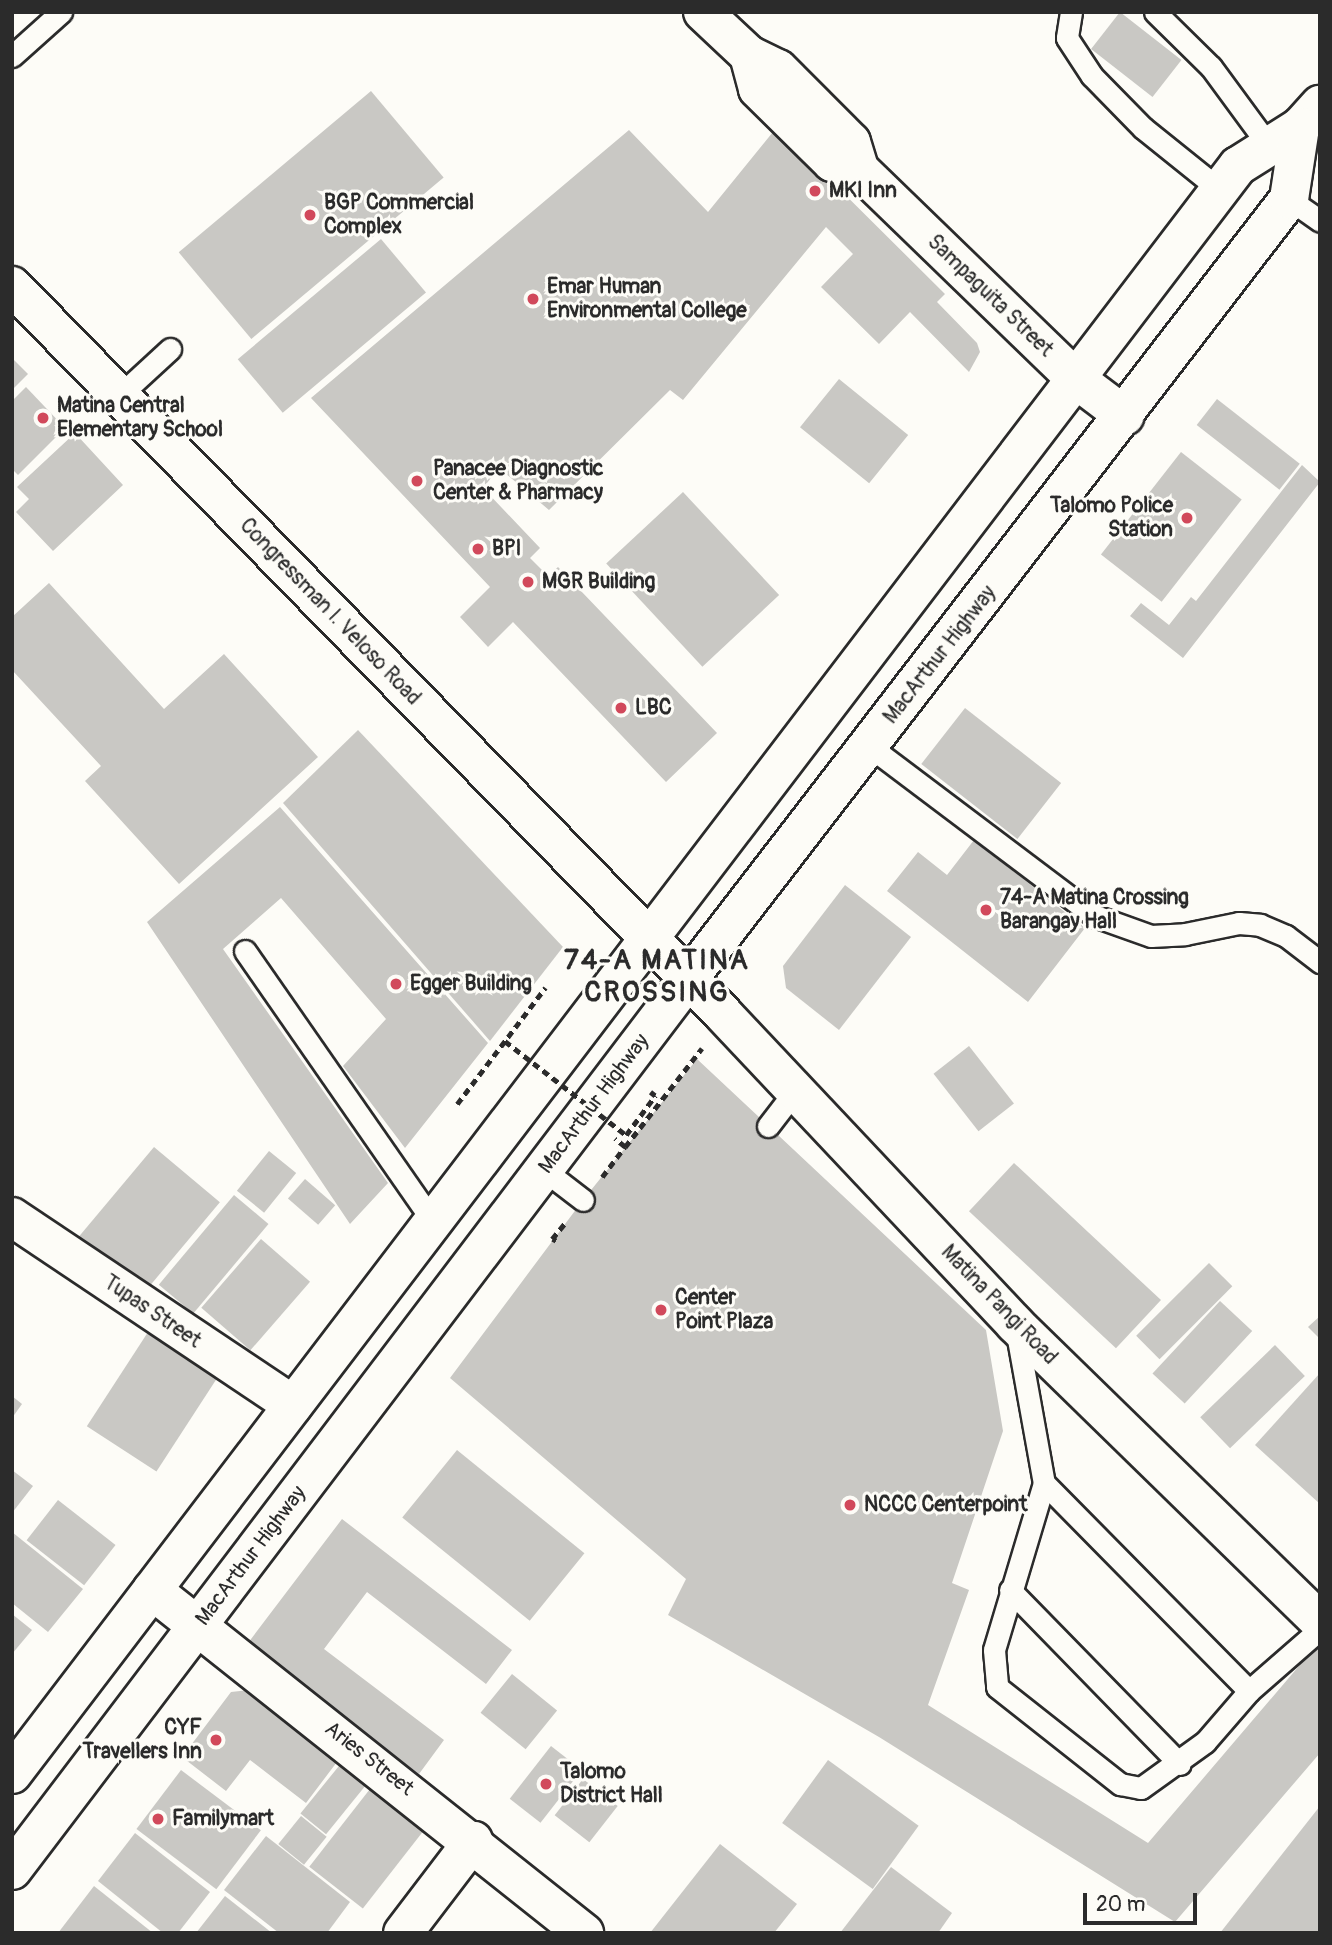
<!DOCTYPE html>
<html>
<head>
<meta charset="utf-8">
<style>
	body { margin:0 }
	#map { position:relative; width:1332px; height:1945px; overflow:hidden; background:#fdfcf7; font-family:Pangolin,sans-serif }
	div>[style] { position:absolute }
	.building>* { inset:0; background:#c9c8c4; transform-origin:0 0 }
	.path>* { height:4.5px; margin-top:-2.25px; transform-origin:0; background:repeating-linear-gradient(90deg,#2b2b2b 0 7px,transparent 0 12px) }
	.roads { filter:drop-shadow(2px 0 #2b2b2b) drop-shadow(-2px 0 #2b2b2b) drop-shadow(0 2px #2b2b2b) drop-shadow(0 -2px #2b2b2b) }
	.service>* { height:21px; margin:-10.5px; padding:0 10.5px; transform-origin:10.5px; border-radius:10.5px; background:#fdfcf7 }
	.minor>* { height:38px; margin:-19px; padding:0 19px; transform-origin:19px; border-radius:19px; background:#fdfcf7 }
	.secondary>* { height:38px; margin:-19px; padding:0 19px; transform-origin:19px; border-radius:19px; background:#fdfcf7 }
	.primary>* { height:38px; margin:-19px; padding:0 19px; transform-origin:19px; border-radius:19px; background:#fdfcf7 }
	.path-bridge>* { height:4.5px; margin-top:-2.25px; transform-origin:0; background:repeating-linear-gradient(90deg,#2b2b2b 0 7px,transparent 0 12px) }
	.dots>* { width:19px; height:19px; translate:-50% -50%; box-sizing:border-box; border:4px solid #fdfcf7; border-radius:50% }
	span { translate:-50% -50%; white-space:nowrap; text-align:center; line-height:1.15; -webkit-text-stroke:6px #fdfcf7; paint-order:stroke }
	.poi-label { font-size:21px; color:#2b2b2b; font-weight:700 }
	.left { translate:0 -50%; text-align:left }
	.right { translate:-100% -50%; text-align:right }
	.street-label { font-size:21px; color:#2b2b2b }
	.district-label { font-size:28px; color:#2b2b2b; font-weight:700; letter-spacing:2px }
	.frame { position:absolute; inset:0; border:14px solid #2b2b2b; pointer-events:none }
	.scale { position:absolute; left:1083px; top:1893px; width:114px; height:32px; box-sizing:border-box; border:4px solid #2b2b2b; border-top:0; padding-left:9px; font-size:21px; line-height:24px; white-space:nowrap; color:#2b2b2b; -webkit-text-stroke:5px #fdfcf7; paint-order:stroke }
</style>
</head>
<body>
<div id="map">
	<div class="building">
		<i style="left:1120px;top:12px;width:78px;height:47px;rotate:38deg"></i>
		<i style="left:371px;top:91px;width:113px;height:251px;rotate:50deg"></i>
		<i style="clip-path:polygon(777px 127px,945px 294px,937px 302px,977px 343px,980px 352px,969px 372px,910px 312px,879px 344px,821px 287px,853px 254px,826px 227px,683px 400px,670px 390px,549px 510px,499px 468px,483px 488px,540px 548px,530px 558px,548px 576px,558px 567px,717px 733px,666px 782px,513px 622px,488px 647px,460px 617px,490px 587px,311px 398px,629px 130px,708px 212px)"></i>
		<i style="left:381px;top:239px;width:70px;height:187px;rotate:50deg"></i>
		<i style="clip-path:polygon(12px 358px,28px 374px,12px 390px)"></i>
		<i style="left:839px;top:379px;width:89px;height:62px;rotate:39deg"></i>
		<i style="clip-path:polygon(26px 387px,65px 428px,18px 475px,12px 469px,12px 401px)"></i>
		<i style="left:1217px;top:399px;width:105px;height:33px;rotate:38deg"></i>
		<i style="clip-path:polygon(75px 433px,123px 485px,53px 551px,16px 512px,29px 499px,17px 487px)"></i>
		<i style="left:1181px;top:452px;width:77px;height:130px;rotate:38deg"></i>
		<i style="clip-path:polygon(1302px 465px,1320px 482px,1183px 658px,1130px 616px,1141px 603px,1169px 625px,1191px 597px,1196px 601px)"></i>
		<i style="left:683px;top:492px;width:141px;height:105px;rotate:47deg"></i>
		<i style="clip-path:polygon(49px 583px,164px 709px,224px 654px,318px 757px,179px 884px,85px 781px,101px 766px,12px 670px,12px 617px)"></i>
		<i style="left:965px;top:708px;width:122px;height:71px;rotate:38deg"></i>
		<i style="clip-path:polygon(358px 730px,563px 947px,490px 1041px,283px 803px)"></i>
		<i style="clip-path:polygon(280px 807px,488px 1043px,405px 1148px,343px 1066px,386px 1019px,281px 898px,223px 949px,388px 1183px,350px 1224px,147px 922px)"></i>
		<i style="clip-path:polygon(974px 840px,1085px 928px,1028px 1002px,887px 891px,918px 852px,947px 875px)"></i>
		<i style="clip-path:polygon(845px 885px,911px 937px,839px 1030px,786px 988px,783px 966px)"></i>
		<i style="left:969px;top:1046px;width:73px;height:45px;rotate:52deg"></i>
		<i style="clip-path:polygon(697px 1059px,986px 1330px,1003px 1431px,952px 1583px,969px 1590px,928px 1705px,1148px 1843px,1316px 1646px,1320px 1650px,1320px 1753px,1175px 1922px,879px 1737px,668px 1615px,686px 1579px,450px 1378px,583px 1200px)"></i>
		<i style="left:154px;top:1147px;width:86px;height:117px;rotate:40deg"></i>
		<i style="left:269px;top:1151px;width:35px;height:51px;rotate:39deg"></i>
		<i style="left:1014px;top:1163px;width:201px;height:66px;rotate:43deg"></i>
		<i style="left:305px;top:1179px;width:40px;height:26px;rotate:41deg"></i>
		<i style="left:234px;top:1195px;width:45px;height:117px;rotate:40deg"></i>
		<i style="left:261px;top:1239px;width:65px;height:91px;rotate:41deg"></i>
		<i style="left:1209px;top:1263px;width:33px;height:103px;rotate:45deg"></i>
		<i style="left:1220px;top:1301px;width:44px;height:99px;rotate:43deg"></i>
		<i style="clip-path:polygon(1320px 1316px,1320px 1339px,1308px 1327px)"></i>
		<i style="left:150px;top:1329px;width:83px;height:116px;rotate:33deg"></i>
		<i style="left:1275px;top:1345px;width:43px;height:104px;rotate:46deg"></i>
		<i style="clip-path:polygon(1320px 1373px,1320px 1504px,1255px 1445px)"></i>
		<i style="clip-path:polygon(12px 1396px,22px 1404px,12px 1418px)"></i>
		<i style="left:457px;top:1450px;width:164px;height:87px;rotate:39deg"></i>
		<i style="clip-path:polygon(12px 1470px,33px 1486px,12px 1513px)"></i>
		<i style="left:58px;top:1500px;width:73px;height:51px;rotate:38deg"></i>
		<i style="clip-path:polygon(342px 1519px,512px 1650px,486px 1684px,367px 1592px,324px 1649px,444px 1740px,419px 1774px,248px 1643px)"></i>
		<i style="clip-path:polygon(12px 1532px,83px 1589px,48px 1632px,12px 1603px)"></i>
		<i style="clip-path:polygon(12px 1614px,32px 1630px,12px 1654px)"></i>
		<i style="left:512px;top:1674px;width:58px;height:50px;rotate:39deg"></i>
		<i style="clip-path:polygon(258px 1689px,343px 1754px,306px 1803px,250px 1760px,226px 1791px,182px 1757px,231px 1692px)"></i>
		<i style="left:551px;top:1746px;width:39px;height:67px;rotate:38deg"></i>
		<i style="left:347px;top:1756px;width:33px;height:74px;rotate:39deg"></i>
		<i style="left:828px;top:1760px;width:112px;height:78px;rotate:36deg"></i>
		<i style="left:181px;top:1770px;width:100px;height:74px;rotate:37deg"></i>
		<i style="left:583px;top:1779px;width:44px;height:46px;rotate:38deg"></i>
		<i style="left:377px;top:1780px;width:68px;height:110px;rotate:38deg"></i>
		<i style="clip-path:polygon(1320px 1806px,1320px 1933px,1220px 1933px)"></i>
		<i style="left:301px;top:1816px;width:33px;height:36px;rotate:39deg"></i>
		<i style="clip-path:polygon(135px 1833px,210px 1892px,178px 1933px,163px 1933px,98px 1881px)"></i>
		<i style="clip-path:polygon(266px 1836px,350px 1902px,327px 1933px,279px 1933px,224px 1890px)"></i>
		<i style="clip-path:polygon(720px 1844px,797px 1904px,774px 1933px,650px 1933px)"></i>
		<i style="clip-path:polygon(891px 1867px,952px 1913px,938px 1933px,840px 1933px)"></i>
		<i style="clip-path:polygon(94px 1886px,153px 1933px,58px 1933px)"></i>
		<i style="clip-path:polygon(225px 1896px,272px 1933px,196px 1933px)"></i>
	</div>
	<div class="path">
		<i style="left:457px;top:1104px;width:146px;rotate:-52.8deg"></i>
		<i style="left:626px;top:1135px;width:49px;rotate:-53.4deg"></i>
		<i style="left:655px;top:1096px;width:6px;rotate:-141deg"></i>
		<i style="left:625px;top:1147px;width:125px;rotate:-52.1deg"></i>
		<i style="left:602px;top:1177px;width:38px;rotate:-53deg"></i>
		<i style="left:625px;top:1147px;width:13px;rotate:-141deg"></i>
		<i style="left:556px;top:1241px;width:4px;rotate:-153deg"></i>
		<i style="left:552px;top:1239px;width:22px;rotate:-51deg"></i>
	</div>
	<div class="roads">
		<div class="service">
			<i style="left:1071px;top:12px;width:26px;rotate:99deg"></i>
			<i style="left:1067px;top:38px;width:45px;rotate:56.7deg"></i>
			<i style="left:1092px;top:76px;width:73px;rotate:45.6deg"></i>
			<i style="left:1143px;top:128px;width:99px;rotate:38.8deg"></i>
			<i style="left:1155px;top:12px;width:78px;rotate:44.5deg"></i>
			<i style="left:1211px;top:67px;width:98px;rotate:53.7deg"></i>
			<i style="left:12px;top:56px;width:66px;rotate:-41.9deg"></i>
			<i style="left:1289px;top:199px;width:38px;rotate:35deg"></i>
			<i style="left:120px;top:395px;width:68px;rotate:-42.6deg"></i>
			<i style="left:869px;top:746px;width:283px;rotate:37deg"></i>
			<i style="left:1095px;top:916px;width:59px;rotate:19.7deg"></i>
			<i style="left:1151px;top:936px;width:34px;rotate:-3deg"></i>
			<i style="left:1185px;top:934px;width:55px;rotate:-11.5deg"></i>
			<i style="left:1239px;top:923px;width:21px;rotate:5deg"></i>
			<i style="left:1260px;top:925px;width:28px;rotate:23deg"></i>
			<i style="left:1286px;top:936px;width:43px;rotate:37.4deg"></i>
			<i style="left:245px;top:951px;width:329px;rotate:55.2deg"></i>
			<i style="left:768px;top:1126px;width:44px;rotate:-52.4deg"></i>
			<i style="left:544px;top:1170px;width:49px;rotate:37.6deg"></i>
			<i style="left:1016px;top:1328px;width:158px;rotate:79.8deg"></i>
			<i style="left:1044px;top:1483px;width:174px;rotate:106.7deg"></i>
			<i style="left:994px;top:1650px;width:37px;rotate:85deg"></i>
			<i style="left:997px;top:1687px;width:157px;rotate:38.3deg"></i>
			<i style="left:1120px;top:1784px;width:21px;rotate:11deg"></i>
			<i style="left:1141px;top:1788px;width:79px;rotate:-35.7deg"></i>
			<i style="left:1205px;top:1742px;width:67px;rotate:-49.2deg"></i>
			<i style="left:1249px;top:1691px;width:94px;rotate:-41.1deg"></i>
			<i style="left:1044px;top:1483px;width:292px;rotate:45.4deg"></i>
			<i style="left:1010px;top:1590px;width:243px;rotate:45.7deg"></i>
		</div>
		<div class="minor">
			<i style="left:703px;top:12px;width:63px;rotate:43.1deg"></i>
			<i style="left:749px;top:55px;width:32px;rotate:26deg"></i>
			<i style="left:778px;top:69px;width:103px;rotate:45deg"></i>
			<i style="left:851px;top:142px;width:28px;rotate:73deg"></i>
			<i style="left:859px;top:169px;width:302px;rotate:44.1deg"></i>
			<i style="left:1076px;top:379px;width:61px;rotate:37.1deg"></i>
			<i style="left:749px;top:55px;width:35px;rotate:75deg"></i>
			<i style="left:758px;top:89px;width:104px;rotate:44.6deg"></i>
			<i style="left:832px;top:162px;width:28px;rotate:15deg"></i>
			<i style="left:12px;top:1217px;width:338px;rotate:33.8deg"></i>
			<i style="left:152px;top:1590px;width:552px;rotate:38.45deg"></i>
			<i style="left:403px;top:1933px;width:116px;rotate:-52.7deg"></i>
		</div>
		<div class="secondary">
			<i style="left:12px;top:286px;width:1020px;rotate:45.67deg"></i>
			<i style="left:725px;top:1016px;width:423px;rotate:46.7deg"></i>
			<i style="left:1015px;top:1324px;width:426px;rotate:44.3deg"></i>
		</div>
		<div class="primary">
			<i style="left:12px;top:1774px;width:2022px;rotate:-52.68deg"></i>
			<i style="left:1238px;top:166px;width:73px;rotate:-32.2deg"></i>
			<i style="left:1300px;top:127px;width:30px;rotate:-48deg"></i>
			<i style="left:12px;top:1870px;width:1120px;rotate:-52.8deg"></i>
			<i style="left:689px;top:978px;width:983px;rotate:-52.4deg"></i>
			<i style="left:1289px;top:199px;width:73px;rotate:-81.3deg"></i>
		</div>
	</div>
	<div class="path-bridge">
		<i style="left:505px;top:1041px;width:153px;rotate:37.8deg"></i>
	</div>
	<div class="dots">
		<i style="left:815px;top:191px;background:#d1495b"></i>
		<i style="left:310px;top:215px;background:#d1495b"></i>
		<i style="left:533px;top:299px;background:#d1495b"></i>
		<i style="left:43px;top:418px;background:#d1495b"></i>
		<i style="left:417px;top:481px;background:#d1495b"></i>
		<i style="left:1187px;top:518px;background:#d1495b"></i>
		<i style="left:478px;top:549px;background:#d1495b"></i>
		<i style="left:528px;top:582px;background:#d1495b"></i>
		<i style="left:621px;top:708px;background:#d1495b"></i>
		<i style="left:986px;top:910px;background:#d1495b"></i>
		<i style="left:396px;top:984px;background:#d1495b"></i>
		<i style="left:661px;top:1310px;background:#d1495b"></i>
		<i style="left:850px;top:1505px;background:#d1495b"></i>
		<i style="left:216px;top:1740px;background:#d1495b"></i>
		<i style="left:546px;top:1784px;background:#d1495b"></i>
		<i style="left:158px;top:1819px;background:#d1495b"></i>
	</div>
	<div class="poi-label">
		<span class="left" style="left:829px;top:191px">MKI Inn</span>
		<span class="left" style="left:324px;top:215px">BGP Commercial<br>Complex</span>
		<span class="left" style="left:547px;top:299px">Emar Human<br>Environmental College</span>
		<span class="left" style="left:57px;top:418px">Matina Central<br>Elementary School</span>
		<span class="left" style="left:433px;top:481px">Panacee Diagnostic<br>Center &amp; Pharmacy</span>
		<span class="right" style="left:1173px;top:518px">Talomo Police<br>Station</span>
		<span class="left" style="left:492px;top:549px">BPI</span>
		<span class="left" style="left:542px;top:582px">MGR Building</span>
		<span class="left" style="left:635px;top:708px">LBC</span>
		<span class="left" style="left:1000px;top:910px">74-A Matina Crossing<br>Barangay Hall</span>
		<span class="left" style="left:410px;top:984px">Egger Building</span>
		<span class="left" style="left:675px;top:1310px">Center<br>Point Plaza</span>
		<span class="left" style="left:864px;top:1505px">NCCC Centerpoint</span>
		<span class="right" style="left:202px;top:1740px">CYF<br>Travellers Inn</span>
		<span class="left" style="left:560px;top:1784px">Talomo<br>District Hall</span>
		<span class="left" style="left:172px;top:1819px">Familymart</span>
	</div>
	<div class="street-label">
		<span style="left:990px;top:296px;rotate:44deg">Sampaguita Street</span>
		<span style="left:330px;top:612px;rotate:46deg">Congressman I. Veloso Road</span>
		<span style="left:940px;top:655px;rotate:-52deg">MacArthur Highway</span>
		<span style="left:594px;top:1104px;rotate:-53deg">MacArthur Highway</span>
		<span style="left:999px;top:1305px;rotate:46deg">Matina Pangi Road</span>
		<span style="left:152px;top:1312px;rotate:34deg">Tupas Street</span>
		<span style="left:251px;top:1556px;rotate:-53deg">MacArthur Highway</span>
		<span style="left:369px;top:1759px;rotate:38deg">Aries Street</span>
	</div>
	<div class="district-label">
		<span style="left:657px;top:977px">74-A MATINA<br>CROSSING</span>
	</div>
	<div class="frame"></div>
	<div class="scale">20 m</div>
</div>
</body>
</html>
